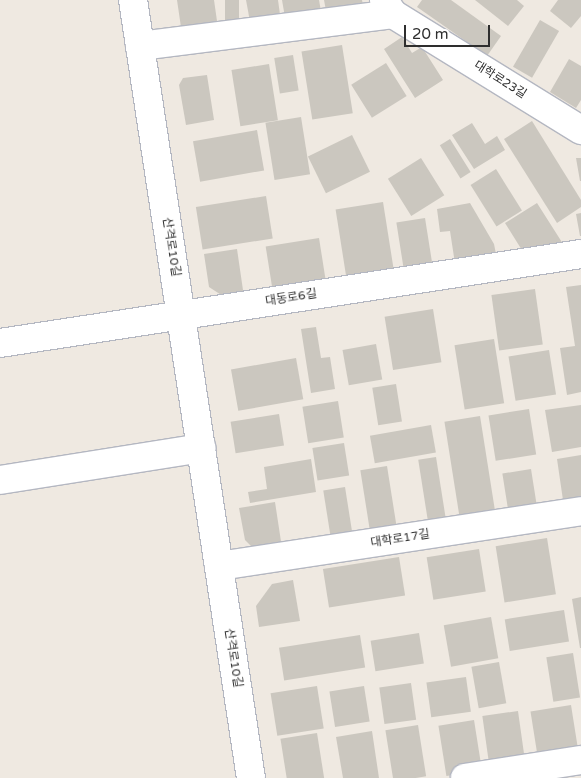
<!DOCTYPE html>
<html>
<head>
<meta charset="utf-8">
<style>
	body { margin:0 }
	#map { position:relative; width:581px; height:778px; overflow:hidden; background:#efe9e1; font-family:"Varela Round","Noto Sans KR",sans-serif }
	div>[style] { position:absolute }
	.building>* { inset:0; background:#cbc7bf; transform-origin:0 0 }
	.roads { filter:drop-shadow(1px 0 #b4b7c1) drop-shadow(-1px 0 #b4b7c1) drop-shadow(0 1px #b4b7c1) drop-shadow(0 -1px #b4b7c1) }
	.street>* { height:28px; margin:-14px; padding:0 14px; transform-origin:14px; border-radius:14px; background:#fff }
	span { translate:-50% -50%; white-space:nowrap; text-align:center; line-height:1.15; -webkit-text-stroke:4px #fff; paint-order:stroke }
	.street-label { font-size:12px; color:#2e2e2e }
	.scale { position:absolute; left:404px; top:25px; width:86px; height:22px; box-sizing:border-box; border:2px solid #2e2e2e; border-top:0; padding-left:6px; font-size:15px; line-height:18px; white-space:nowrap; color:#2e2e2e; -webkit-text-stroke:4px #fff; paint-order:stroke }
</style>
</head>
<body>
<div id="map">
	<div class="building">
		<i style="clip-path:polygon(177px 0,214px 0,218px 28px,182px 34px)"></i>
		<i style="left:225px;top:0;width:14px;height:20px"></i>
		<i style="clip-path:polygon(246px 0,278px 0,281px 22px,251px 27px)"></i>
		<i style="clip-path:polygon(282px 0,319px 0,322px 17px,286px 23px)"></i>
		<i style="clip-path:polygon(324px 0,362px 0,364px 11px,327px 16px)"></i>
		<i style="clip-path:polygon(422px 0,451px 0,501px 36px,487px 56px,417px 7px)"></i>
		<i style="clip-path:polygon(475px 0,517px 0,524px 6px,508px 26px)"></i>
		<i style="clip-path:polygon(558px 0,581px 0,581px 16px,571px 28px,550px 11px)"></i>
		<i style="left:540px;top:20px;width:22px;height:54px;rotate:30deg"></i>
		<i style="clip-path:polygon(402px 37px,412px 53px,422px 47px,443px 80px,415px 98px,384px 49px)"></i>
		<i style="left:342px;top:45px;width:69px;height:41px;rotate:81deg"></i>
		<i style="left:293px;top:55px;width:36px;height:19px;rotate:81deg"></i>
		<i style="clip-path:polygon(569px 59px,581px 66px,581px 100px,576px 108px,550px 92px)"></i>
		<i style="left:386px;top:63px;width:39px;height:41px;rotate:58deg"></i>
		<i style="left:269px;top:64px;width:57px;height:38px;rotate:81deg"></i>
		<i style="clip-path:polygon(207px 75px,214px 120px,186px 125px,179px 85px,183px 78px)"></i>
		<i style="left:301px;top:117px;width:58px;height:36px;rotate:81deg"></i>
		<i style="clip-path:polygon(532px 121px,581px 200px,581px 207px,557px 223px,504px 139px)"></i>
		<i style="clip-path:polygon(472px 123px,485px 144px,497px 136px,505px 150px,474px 169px,452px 135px)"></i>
		<i style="left:257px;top:130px;width:41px;height:65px;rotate:80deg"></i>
		<i style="left:352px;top:135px;width:41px;height:49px;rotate:64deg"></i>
		<i style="left:450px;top:139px;width:39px;height:12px;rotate:58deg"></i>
		<i style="left:421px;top:158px;width:44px;height:39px;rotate:58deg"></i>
		<i style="clip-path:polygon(576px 158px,581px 158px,581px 181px,580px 181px)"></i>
		<i style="left:496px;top:169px;width:49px;height:30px;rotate:58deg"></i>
		<i style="left:266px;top:196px;width:43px;height:71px;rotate:81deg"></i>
		<i style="left:383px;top:202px;width:70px;height:48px;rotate:81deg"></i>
		<i style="clip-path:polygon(470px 203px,494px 244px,498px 264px,456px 270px,450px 231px,440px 232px,437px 209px)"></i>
		<i style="clip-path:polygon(537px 203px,565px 247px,548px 258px,540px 245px,525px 255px,505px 223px)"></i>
		<i style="clip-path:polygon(581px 213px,581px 236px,580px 236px,576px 214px)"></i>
		<i style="left:425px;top:218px;width:56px;height:29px;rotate:81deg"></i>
		<i style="left:319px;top:238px;width:50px;height:54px;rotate:81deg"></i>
		<i style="clip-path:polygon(237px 249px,244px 297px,229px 300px,209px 287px,204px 254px)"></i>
		<i style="clip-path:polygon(581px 285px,581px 392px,567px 395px,560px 348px,575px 346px,566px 287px)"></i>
		<i style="left:535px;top:289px;width:56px;height:44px;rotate:82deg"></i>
		<i style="left:433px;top:309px;width:54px;height:49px;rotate:81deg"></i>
		<i style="clip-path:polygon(316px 327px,321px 358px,330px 357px,335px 389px,311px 393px,301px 329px)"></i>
		<i style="left:494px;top:339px;width:65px;height:40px;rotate:81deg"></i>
		<i style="left:376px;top:344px;width:36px;height:34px;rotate:80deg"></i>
		<i style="left:549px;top:350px;width:45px;height:41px;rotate:81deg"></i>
		<i style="left:296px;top:358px;width:42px;height:66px;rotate:80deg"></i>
		<i style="left:396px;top:384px;width:38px;height:24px;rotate:81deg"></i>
		<i style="left:338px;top:401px;width:37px;height:36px;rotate:81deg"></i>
		<i style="clip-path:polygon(581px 405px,581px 447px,552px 452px,545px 410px)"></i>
		<i style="left:529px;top:409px;width:46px;height:41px;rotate:81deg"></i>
		<i style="left:279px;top:414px;width:32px;height:49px;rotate:81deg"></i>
		<i style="left:480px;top:416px;width:100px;height:36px;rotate:81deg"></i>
		<i style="left:431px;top:425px;width:28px;height:62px;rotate:80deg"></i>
		<i style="left:344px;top:443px;width:33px;height:32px;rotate:81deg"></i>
		<i style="clip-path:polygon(581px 455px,581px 505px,564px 507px,557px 459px)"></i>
		<i style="left:436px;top:457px;width:67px;height:18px;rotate:81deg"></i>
		<i style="clip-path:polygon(311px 459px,316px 492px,250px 503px,248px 492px,267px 489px,264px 467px)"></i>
		<i style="left:387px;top:466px;width:66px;height:27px;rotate:81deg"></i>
		<i style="left:531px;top:469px;width:44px;height:29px;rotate:81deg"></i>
		<i style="left:345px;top:487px;width:52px;height:22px;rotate:81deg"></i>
		<i style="clip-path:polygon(275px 502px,282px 548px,257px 552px,245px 540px,239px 508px)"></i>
		<i style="left:547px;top:538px;width:57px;height:52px;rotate:81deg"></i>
		<i style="left:479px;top:549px;width:43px;height:53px;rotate:81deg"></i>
		<i style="left:399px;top:557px;width:39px;height:77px;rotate:81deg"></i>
		<i style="clip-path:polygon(293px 580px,300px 621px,259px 627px,256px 606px,272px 584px)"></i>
		<i style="clip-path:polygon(581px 597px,581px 648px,580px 648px,572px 599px)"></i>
		<i style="left:564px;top:610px;width:32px;height:60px;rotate:81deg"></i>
		<i style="left:491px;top:617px;width:42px;height:48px;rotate:80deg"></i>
		<i style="left:419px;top:633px;width:31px;height:49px;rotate:81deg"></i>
		<i style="left:360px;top:635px;width:33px;height:82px;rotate:81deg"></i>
		<i style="left:573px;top:653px;width:45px;height:27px;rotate:81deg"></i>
		<i style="left:499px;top:662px;width:42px;height:28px;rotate:80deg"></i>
		<i style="left:466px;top:677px;width:35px;height:40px;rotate:82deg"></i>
		<i style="left:411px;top:683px;width:37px;height:32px;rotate:82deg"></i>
		<i style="left:317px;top:686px;width:43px;height:47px;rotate:81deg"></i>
		<i style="left:364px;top:686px;width:36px;height:35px;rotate:81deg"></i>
		<i style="left:571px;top:705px;width:53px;height:41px;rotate:81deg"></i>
		<i style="left:518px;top:711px;width:55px;height:36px;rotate:82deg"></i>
		<i style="left:474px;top:720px;width:51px;height:36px;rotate:81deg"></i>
		<i style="left:418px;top:725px;width:52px;height:33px;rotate:81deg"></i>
		<i style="clip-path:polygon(372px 731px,379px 778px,343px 778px,336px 737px)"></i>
		<i style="left:317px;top:733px;width:46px;height:37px;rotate:81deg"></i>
	</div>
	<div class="roads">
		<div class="street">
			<i style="left:133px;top:0;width:787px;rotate:81.38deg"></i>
			<i style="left:384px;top:0;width:17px;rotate:57deg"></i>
			<i style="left:393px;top:14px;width:221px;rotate:31.7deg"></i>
			<i style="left:140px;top:46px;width:255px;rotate:-7.2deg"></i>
			<i style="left:0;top:343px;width:588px;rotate:-8.71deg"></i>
			<i style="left:0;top:480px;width:204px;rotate:-9deg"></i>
			<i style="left:219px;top:566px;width:366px;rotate:-8.6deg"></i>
			<i style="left:465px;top:778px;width:117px;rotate:-8.8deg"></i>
		</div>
	</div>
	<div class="street-label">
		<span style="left:500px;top:80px;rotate:32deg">대학로23길</span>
		<span style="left:171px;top:247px;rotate:81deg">산격로10길</span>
		<span style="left:291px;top:298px;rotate:-9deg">대동로6길</span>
		<span style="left:400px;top:539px;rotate:-9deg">대학로17길</span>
		<span style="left:233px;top:658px;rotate:81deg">산격로10길</span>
	</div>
	<div class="scale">20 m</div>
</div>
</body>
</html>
